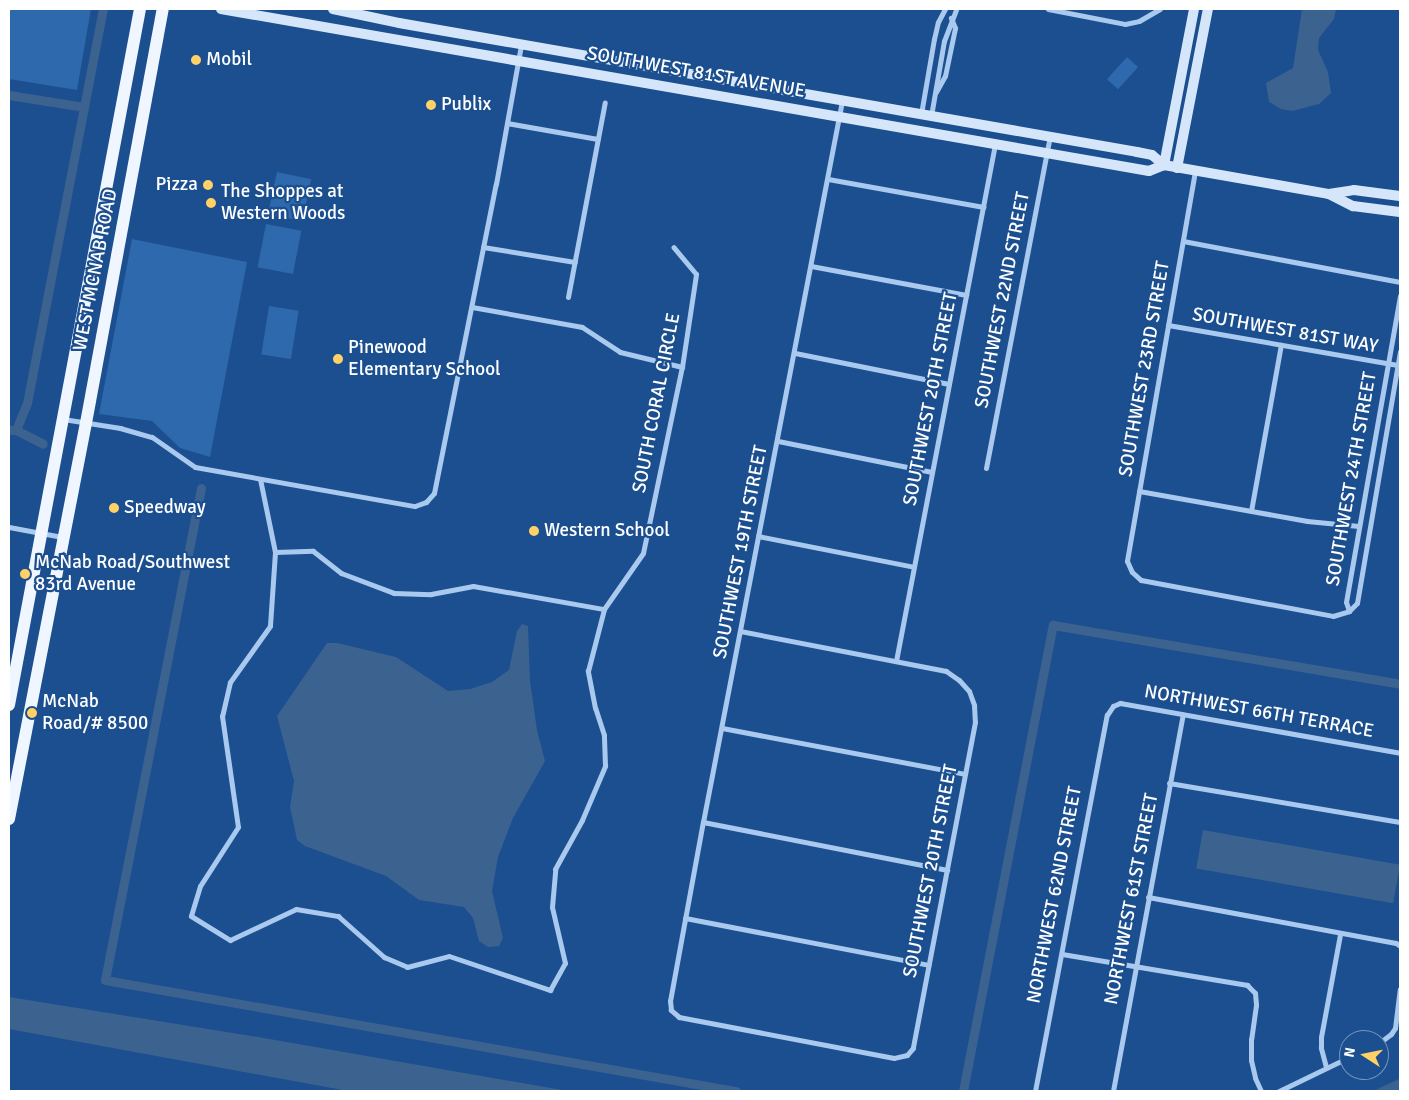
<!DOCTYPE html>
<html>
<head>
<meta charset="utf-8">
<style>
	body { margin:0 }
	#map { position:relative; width:1409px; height:1100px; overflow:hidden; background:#1b4f8f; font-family:Signika,sans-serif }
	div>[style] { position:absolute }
	.green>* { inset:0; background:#2e69ad; transform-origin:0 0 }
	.water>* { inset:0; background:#3c6290; transform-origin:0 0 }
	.canal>* { height:9px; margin:-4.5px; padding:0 4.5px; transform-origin:4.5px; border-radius:4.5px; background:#3c6290 }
	.street>* { height:5px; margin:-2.5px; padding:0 2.5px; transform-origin:2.5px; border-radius:2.5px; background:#a9c9ee }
	.secondary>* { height:10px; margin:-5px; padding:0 5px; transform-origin:5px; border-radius:5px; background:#d6e6fa }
	.primary>* { height:12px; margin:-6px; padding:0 6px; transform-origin:6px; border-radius:6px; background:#f0f6ff }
	.dots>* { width:14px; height:14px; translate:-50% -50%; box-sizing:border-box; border:2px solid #1b4f8f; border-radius:50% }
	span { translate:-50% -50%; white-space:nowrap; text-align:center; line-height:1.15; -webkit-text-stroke:4.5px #1b4f8f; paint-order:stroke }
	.poi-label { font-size:19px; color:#fff }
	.left { translate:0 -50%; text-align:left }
	.right { translate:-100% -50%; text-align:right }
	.street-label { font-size:19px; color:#fff }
	.frame { position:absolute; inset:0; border:10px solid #fff; pointer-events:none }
	.north { position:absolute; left:1339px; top:1030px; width:50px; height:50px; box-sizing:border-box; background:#1b4f8f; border:1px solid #7695bc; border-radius:50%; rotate:281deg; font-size:14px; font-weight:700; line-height:20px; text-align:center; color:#fff }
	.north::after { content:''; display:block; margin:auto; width:18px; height:22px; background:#ffd166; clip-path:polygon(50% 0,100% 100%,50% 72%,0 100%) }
</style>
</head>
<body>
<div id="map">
	<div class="green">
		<i style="clip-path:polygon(9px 9px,91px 9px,77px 90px,9px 79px)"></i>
		<i style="left:1127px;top:57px;width:15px;height:30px;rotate:42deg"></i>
		<i style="left:277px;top:172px;width:35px;height:43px;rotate:12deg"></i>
		<i style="left:266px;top:224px;width:36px;height:44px;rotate:11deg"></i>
		<i style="clip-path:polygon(132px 239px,247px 262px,210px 457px,180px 448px,152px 421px,99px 414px)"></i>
		<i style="left:269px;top:306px;width:30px;height:49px;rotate:9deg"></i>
	</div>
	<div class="water">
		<i style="clip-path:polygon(1302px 9px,1336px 9px,1334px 19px,1319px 38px,1318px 50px,1328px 72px,1331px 93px,1319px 104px,1292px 111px,1281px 109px,1269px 102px,1266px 83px,1293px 68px)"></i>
		<i style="clip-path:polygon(522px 624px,528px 626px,530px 681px,537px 730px,545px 761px,513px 818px,498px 857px,492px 891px,503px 938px,499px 946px,488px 947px,479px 941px,473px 918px,464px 907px,419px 900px,386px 876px,305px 846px,297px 840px,290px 807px,294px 781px,277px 716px,327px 643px,337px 643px,396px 657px,448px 691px,470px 689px,492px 682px,509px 670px,517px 631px)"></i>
		<i style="left:1203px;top:830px;width:200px;height:39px;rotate:10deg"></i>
		<i style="clip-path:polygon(9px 997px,258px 1037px,568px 1091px,348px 1091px,9px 1029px)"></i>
		<i style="clip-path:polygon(1400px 1078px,1400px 1091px,1373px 1091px,1399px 1079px)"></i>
	</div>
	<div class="canal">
		<i style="left:9px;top:95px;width:76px;rotate:9.1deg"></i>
		<i style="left:9px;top:430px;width:7px"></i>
		<i style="left:16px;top:430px;width:29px;rotate:-68deg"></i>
		<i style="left:27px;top:403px;width:401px;rotate:-79.1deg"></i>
		<i style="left:16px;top:430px;width:30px;rotate:27deg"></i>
		<i style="left:201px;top:488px;width:501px;rotate:101.04deg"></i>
		<i style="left:105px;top:980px;width:641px;rotate:9.98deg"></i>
		<i style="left:963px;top:1091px;width:475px;rotate:-79.1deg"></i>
		<i style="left:1053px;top:625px;width:352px;rotate:9.6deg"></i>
	</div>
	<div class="street">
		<i style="left:1048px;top:9px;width:78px;rotate:11deg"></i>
		<i style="left:1125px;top:24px;width:14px;rotate:-12deg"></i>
		<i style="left:1139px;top:21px;width:24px;rotate:-30deg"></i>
		<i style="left:936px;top:92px;width:18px;rotate:-61deg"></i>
		<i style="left:945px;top:76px;width:49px;rotate:-78.2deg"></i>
		<i style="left:955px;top:28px;width:11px;rotate:-112deg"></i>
		<i style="left:921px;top:114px;width:76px;rotate:-80.2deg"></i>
		<i style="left:934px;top:39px;width:17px;rotate:-77deg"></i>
		<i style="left:938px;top:22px;width:15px;rotate:-62deg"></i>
		<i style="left:931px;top:116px;width:76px;rotate:-80.2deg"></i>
		<i style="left:944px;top:41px;width:34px;rotate:-69deg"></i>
		<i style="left:507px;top:123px;width:92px;rotate:10deg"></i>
		<i style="left:1195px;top:171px;width:396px;rotate:99.9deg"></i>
		<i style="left:1127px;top:561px;width:12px;rotate:66deg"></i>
		<i style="left:1132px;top:572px;width:12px;rotate:42deg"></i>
		<i style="left:1141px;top:580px;width:195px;rotate:10.6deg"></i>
		<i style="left:1333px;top:616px;width:17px;rotate:-17deg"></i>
		<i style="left:1349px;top:611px;width:11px;rotate:-45deg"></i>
		<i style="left:1357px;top:603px;width:255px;rotate:-80.3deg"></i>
		<i style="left:828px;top:179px;width:158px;rotate:10.2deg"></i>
		<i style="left:1183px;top:241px;width:221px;rotate:10.7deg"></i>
		<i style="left:483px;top:247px;width:93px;rotate:9.3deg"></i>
		<i style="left:811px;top:266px;width:158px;rotate:10.6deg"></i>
		<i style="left:568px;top:297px;width:198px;rotate:-79.3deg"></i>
		<i style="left:472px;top:307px;width:112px;rotate:10.3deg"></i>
		<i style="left:582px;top:327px;width:45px;rotate:33.3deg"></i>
		<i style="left:620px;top:352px;width:64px;rotate:13.6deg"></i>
		<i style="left:1168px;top:325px;width:233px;rotate:9.9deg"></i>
		<i style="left:795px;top:353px;width:157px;rotate:11.4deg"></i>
		<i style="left:63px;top:419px;width:58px;rotate:9deg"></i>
		<i style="left:120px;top:428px;width:33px;rotate:16deg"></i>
		<i style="left:152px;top:437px;width:52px;rotate:34.9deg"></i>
		<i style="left:195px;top:467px;width:223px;rotate:10.1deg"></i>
		<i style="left:415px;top:506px;width:12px;rotate:-20deg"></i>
		<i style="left:426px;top:502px;width:12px;rotate:-48deg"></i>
		<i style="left:434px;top:493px;width:315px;rotate:-78.7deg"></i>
		<i style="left:496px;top:184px;width:141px;rotate:-79.8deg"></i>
		<i style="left:778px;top:441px;width:157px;rotate:11.4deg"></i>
		<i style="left:986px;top:468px;width:337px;rotate:-79.1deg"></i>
		<i style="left:260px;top:479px;width:75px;rotate:78.4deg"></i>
		<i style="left:275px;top:552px;width:74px;rotate:93.9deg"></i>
		<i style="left:270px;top:626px;width:69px;rotate:125.5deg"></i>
		<i style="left:230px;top:682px;width:35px;rotate:103deg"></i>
		<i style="left:222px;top:716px;width:112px;rotate:81.8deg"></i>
		<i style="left:238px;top:827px;width:70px;rotate:122.8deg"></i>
		<i style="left:200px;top:886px;width:31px;rotate:107deg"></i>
		<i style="left:191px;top:916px;width:46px;rotate:31.6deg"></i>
		<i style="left:230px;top:940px;width:73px;rotate:-25.2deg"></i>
		<i style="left:296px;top:909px;width:43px;rotate:9.5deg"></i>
		<i style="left:338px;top:916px;width:62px;rotate:41.7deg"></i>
		<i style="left:384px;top:957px;width:25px;rotate:23deg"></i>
		<i style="left:407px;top:967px;width:43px;rotate:-14.7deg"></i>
		<i style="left:449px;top:956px;width:107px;rotate:18.6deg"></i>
		<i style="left:550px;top:990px;width:31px;rotate:-61deg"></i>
		<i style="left:565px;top:963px;width:57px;rotate:-103.1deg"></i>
		<i style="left:552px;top:907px;width:38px;rotate:-85deg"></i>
		<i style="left:555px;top:869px;width:56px;rotate:-61.1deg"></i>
		<i style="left:582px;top:820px;width:59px;rotate:-66.9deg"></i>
		<i style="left:605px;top:766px;width:31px;rotate:-92deg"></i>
		<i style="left:604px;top:735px;width:28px;rotate:-108deg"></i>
		<i style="left:595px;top:708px;width:38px;rotate:-101deg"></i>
		<i style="left:588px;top:671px;width:64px;rotate:-75.5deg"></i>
		<i style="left:604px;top:609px;width:68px;rotate:-55.1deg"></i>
		<i style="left:643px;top:553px;width:190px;rotate:-78.2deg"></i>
		<i style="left:682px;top:367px;width:94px;rotate:-81.4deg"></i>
		<i style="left:696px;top:274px;width:35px;rotate:-130deg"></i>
		<i style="left:1139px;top:491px;width:171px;rotate:10.1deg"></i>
		<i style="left:1307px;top:521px;width:52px;rotate:5.5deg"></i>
		<i style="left:1251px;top:511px;width:169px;rotate:-79.8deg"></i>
		<i style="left:9px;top:527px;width:54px;rotate:10.7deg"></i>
		<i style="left:758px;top:536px;width:159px;rotate:11.2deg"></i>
		<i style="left:275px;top:552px;width:38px;rotate:-2deg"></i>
		<i style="left:313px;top:551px;width:36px;rotate:38deg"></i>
		<i style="left:341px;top:573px;width:57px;rotate:20.7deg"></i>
		<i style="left:394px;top:593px;width:37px;rotate:2deg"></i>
		<i style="left:431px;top:594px;width:43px;rotate:-10.8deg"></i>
		<i style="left:473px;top:586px;width:133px;rotate:10deg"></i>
		<i style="left:1349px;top:611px;width:9px;rotate:-108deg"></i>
		<i style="left:1346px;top:602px;width:311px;rotate:-80deg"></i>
		<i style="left:740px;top:631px;width:210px;rotate:11deg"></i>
		<i style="left:946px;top:671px;width:16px;rotate:35deg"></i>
		<i style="left:959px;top:680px;width:15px;rotate:48deg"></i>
		<i style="left:969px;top:691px;width:15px;rotate:70deg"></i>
		<i style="left:974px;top:705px;width:17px;rotate:87deg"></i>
		<i style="left:975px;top:722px;width:332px;rotate:100.8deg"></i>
		<i style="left:913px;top:1048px;width:9px;rotate:131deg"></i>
		<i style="left:907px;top:1055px;width:13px;rotate:167deg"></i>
		<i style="left:894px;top:1058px;width:219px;rotate:-169.2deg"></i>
		<i style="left:679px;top:1017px;width:11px;rotate:-139deg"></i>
		<i style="left:671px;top:1010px;width:9px;rotate:-96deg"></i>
		<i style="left:670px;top:1001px;width:182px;rotate:-79.6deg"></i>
		<i style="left:703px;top:822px;width:734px;rotate:-79.09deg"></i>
		<i style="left:896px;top:661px;width:526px;rotate:-79.16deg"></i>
		<i style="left:722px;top:728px;width:247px;rotate:10.7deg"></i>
		<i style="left:1169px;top:783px;width:234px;rotate:9.6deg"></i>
		<i style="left:703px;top:822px;width:249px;rotate:11.1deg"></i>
		<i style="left:1148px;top:897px;width:252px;rotate:10.5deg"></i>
		<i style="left:1396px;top:943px;width:5px;rotate:37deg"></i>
		<i style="left:685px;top:918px;width:248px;rotate:10.9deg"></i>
		<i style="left:1062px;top:954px;width:188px;rotate:9.5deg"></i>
		<i style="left:1247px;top:985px;width:11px;rotate:45deg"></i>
		<i style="left:1255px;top:993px;width:12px;rotate:85deg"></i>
		<i style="left:1256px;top:1005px;width:34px;rotate:98deg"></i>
		<i style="left:1251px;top:1039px;width:21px;rotate:90deg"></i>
		<i style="left:1251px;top:1060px;width:18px;rotate:77deg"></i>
		<i style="left:1255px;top:1078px;width:14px;rotate:65deg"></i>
		<i style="left:1379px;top:1043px;width:15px;rotate:-37deg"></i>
		<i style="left:1391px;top:1034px;width:7px;rotate:-56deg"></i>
		<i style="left:1395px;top:1028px;width:39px;rotate:-83deg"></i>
		<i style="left:1326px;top:1067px;width:20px;rotate:-105deg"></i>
		<i style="left:1321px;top:1048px;width:11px;rotate:-90deg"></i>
		<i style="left:1321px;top:1037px;width:105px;rotate:-79.5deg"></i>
		<i style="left:1035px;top:1091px;width:383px;rotate:-79.2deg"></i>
		<i style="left:1107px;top:715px;width:11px;rotate:-56deg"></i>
		<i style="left:1113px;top:706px;width:8px;rotate:-23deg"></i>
		<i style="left:1120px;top:703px;width:284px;rotate:10.1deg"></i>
		<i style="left:1113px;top:1091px;width:383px;rotate:-79.5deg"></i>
		<i style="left:1279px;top:1091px;width:78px;rotate:-25.9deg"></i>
	</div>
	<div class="secondary">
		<i style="left:221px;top:9px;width:942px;rotate:9.9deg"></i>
		<i style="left:1149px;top:171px;width:16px;rotate:-22deg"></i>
		<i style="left:333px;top:9px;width:67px;rotate:12deg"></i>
		<i style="left:399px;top:23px;width:749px;rotate:9.91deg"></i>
		<i style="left:1137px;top:152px;width:15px;rotate:11deg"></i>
		<i style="left:1152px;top:155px;width:16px;rotate:40deg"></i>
		<i style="left:1164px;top:165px;width:168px;rotate:10deg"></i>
		<i style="left:1329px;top:194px;width:27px;rotate:27deg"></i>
		<i style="left:1353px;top:206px;width:47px;rotate:7.3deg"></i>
		<i style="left:1164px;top:165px;width:159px;rotate:-79.1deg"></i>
		<i style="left:1177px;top:168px;width:162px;rotate:-79deg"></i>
		<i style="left:1329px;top:194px;width:25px;rotate:-9deg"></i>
		<i style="left:1354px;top:190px;width:46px;rotate:7.4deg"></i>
	</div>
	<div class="primary">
		<i style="left:9px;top:705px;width:708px;rotate:-79.34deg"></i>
		<i style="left:9px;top:819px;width:403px;rotate:-79deg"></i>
		<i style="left:86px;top:423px;width:421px;rotate:-79.5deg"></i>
	</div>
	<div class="dots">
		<i style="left:196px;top:60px;background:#ffd166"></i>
		<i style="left:431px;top:105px;background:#ffd166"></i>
		<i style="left:208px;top:185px;background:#ffd166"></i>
		<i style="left:211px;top:203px;background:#ffd166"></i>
		<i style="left:338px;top:359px;background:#ffd166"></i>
		<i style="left:114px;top:508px;background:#ffd166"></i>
		<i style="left:534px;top:531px;background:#ffd166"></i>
		<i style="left:25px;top:574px;background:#ffd166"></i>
		<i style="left:32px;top:713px;background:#ffd166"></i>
	</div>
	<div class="poi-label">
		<span class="left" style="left:206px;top:60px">Mobil</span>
		<span class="left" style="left:441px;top:105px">Publix</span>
		<span class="right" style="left:198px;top:185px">Pizza</span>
		<span class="left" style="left:221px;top:203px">The Shoppes at<br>Western Woods</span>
		<span class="left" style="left:348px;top:359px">Pinewood<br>Elementary School</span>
		<span class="left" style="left:124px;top:508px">Speedway</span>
		<span class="left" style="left:544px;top:531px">Western School</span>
		<span class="left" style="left:35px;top:574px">McNab Road/Southwest<br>83rd Avenue</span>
		<span class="left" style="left:42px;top:713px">McNab<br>Road/# 8500</span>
	</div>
	<div class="street-label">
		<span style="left:696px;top:73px;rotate:10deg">SOUTHWEST 81ST AVENUE</span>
		<span style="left:96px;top:270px;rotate:-79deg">WEST MCNAB ROAD</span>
		<span style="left:1003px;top:300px;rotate:-79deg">SOUTHWEST 22ND STREET</span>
		<span style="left:1285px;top:331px;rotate:10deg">SOUTHWEST 81ST WAY</span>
		<span style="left:1145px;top:369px;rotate:-80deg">SOUTHWEST 23RD STREET</span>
		<span style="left:931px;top:399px;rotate:-79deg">SOUTHWEST 20TH STREET</span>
		<span style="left:657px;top:403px;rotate:-79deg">SOUTH CORAL CIRCLE</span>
		<span style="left:1352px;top:479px;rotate:-80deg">SOUTHWEST 24TH STREET</span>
		<span style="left:741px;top:552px;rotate:-79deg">SOUTHWEST 19TH STREET</span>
		<span style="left:1259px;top:712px;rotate:10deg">NORTHWEST 66TH TERRACE</span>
		<span style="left:931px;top:871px;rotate:-79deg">SOUTHWEST 20TH STREET</span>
		<span style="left:1055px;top:895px;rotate:-79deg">NORTHWEST 62ND STREET</span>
		<span style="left:1132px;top:899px;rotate:-79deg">NORTHWEST 61ST STREET</span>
	</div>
	<div class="frame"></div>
	<div class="north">N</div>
</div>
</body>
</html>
